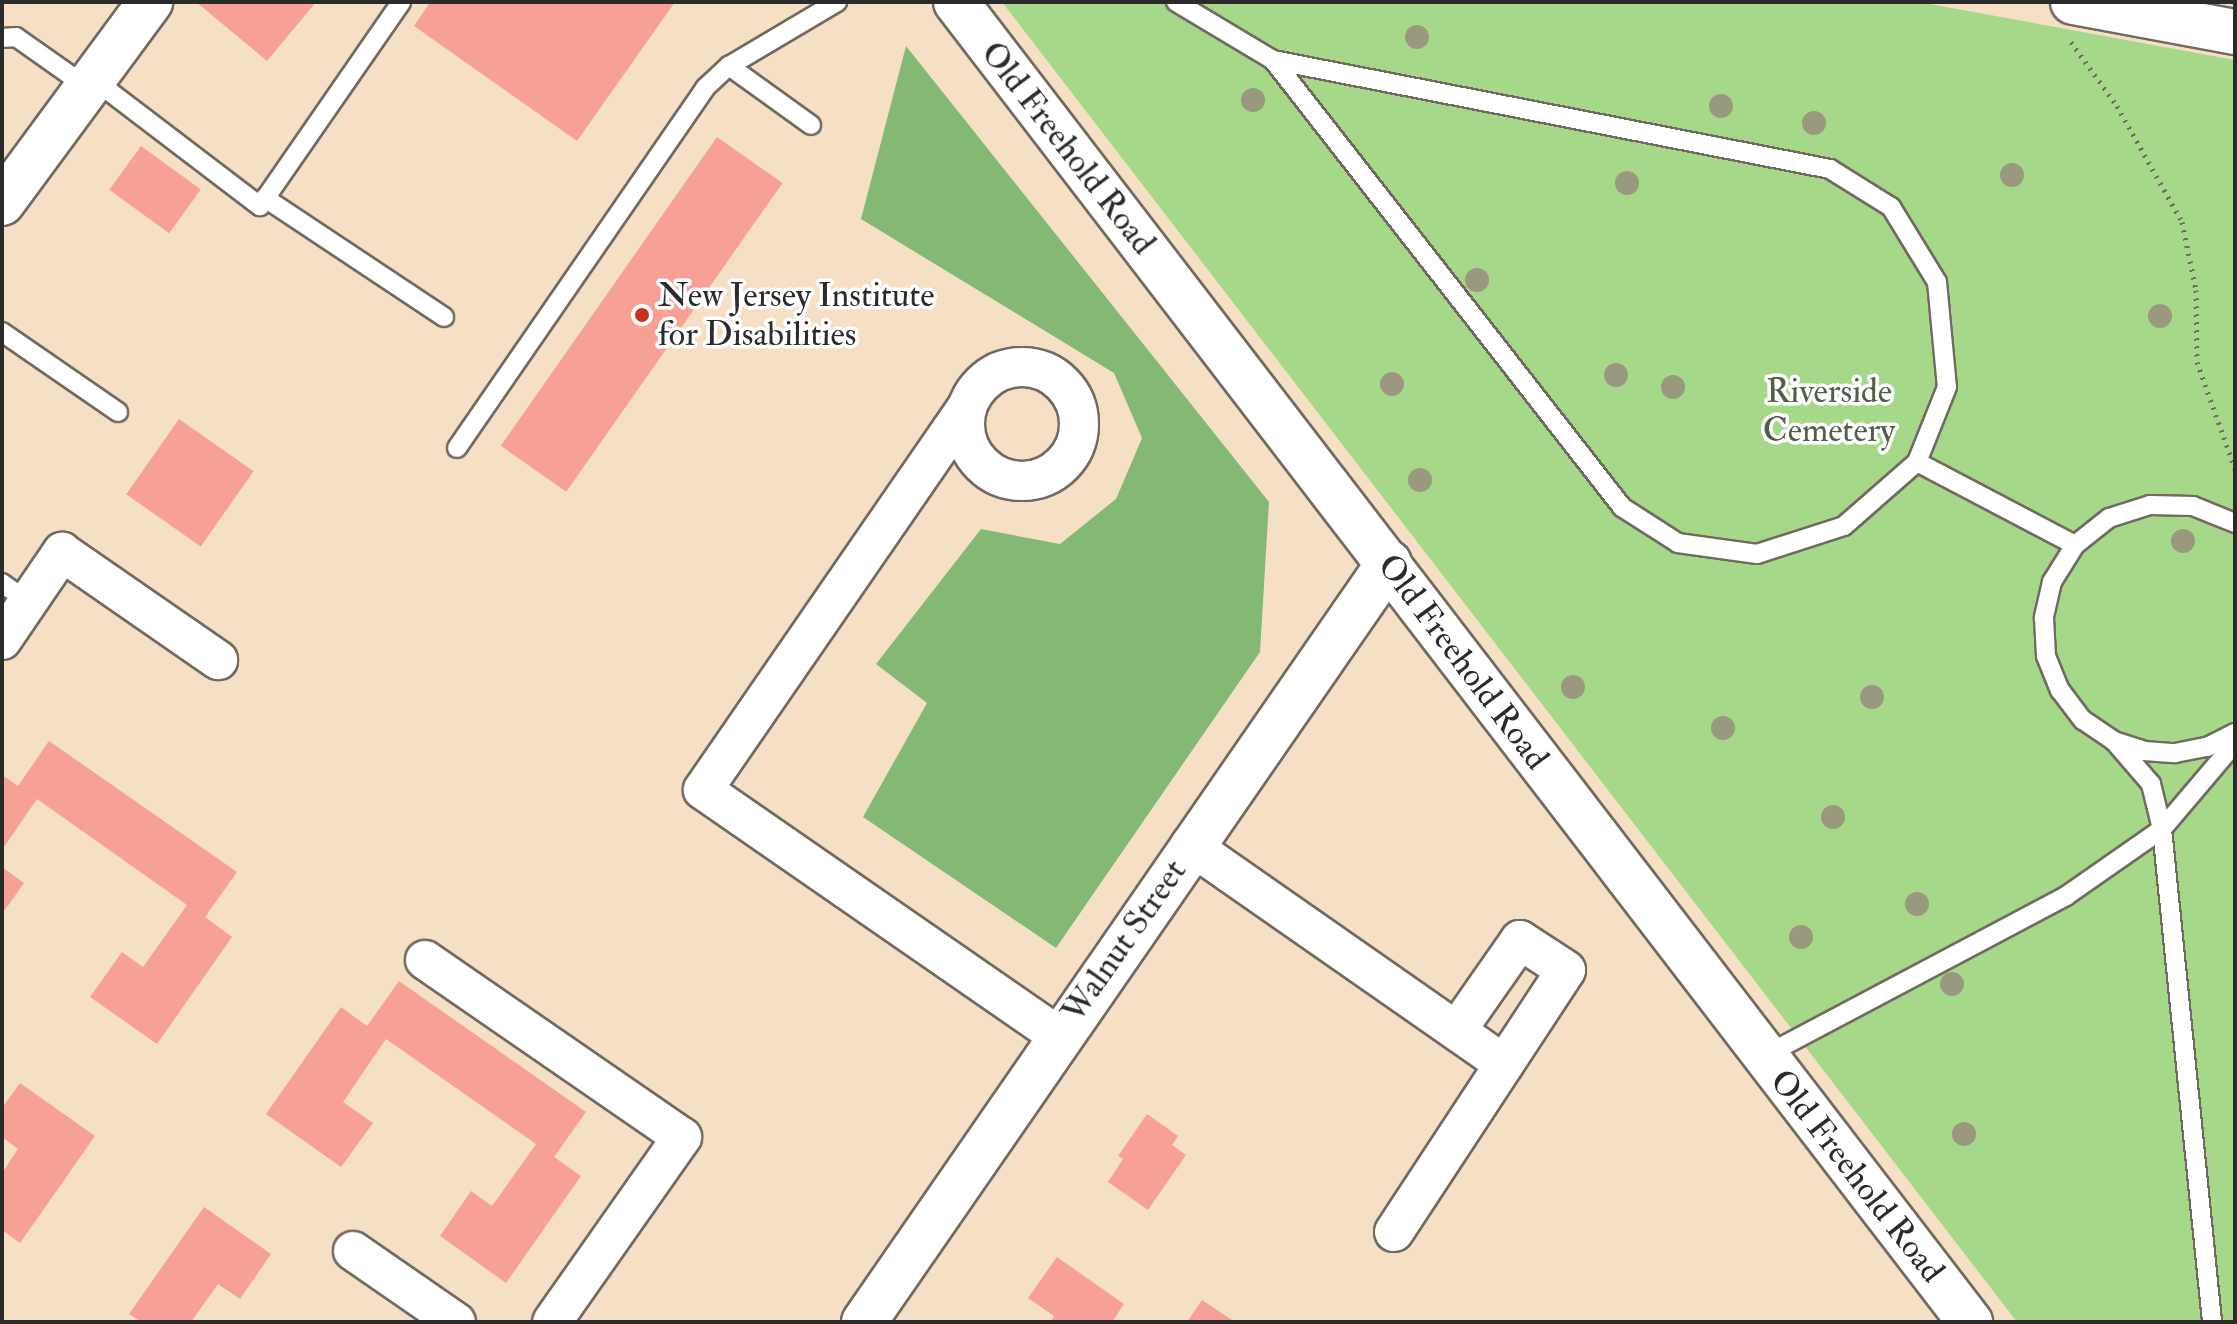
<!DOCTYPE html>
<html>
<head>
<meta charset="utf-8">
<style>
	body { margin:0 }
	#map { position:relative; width:2237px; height:1324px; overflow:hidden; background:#f5e0c5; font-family:"IM FELL Double Pica",serif }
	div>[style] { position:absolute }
	.green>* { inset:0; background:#a5d989 }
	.forest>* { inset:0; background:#84b975 }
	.building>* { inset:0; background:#f7a096; transform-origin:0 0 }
	.path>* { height:5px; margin-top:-2.5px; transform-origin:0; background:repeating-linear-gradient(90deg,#726a61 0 2px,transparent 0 8px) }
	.roads { filter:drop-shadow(2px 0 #726a61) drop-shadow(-2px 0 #726a61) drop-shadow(0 2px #726a61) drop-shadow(0 -2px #726a61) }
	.lane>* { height:18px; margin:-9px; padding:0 9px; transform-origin:9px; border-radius:9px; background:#fff }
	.street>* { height:38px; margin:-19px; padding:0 19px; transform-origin:19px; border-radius:19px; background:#fff }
	.street>.ring { margin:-19px; padding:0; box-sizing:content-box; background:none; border:38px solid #fff; border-radius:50% }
	.secondary>* { height:44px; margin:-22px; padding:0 22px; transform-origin:22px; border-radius:22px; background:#fff }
	.primary>* { height:44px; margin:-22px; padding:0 22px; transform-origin:22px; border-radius:22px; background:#fff }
	.trees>* { width:24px; height:24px; margin:-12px; border-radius:50%; background:#9a9980 }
	.dots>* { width:22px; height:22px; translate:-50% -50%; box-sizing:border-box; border:4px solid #fff; border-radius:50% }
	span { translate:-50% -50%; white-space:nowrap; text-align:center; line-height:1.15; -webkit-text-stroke:7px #fff; paint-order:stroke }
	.street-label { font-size:34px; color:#2b2b2b }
	.poi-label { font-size:34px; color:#2b2b2b }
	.left { translate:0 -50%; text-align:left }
	.park-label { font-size:34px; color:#505f47 }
	.frame { position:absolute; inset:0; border:4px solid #2b2b2b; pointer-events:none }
</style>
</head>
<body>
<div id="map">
	<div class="green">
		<i style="clip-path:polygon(1002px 2px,1919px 2px,2235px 60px,2235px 1322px,2017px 1322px)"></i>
	</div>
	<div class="forest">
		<i style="clip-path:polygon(906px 46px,1269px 502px,1260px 652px,1056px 948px,863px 817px,927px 703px,876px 664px,981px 529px,1060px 544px,1116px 499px,1142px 438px,1114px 373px,861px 219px)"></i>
	</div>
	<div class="building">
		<i style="clip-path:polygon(196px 2px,316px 2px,267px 61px)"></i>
		<i style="clip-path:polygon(430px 2px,675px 2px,577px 141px,414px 26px)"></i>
		<i style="left:717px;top:137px;width:80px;height:377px;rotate:35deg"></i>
		<i style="left:141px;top:146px;width:74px;height:54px;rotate:36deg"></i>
		<i style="left:179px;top:419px;width:91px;height:92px;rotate:35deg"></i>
		<i style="clip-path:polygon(49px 741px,237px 872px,205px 917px,232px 937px,157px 1044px,90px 997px,122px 952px,143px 967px,187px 905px,37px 799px,2px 850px,2px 775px,18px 786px)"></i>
		<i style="clip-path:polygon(2px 867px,24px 883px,2px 914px)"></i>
		<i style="clip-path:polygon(399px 981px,586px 1112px,554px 1157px,581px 1176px,506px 1283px,440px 1236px,471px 1191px,492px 1206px,536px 1144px,386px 1039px,343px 1102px,373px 1123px,341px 1167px,266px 1114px,341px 1007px,367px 1026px)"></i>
		<i style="clip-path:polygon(20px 1083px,95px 1136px,20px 1243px,2px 1230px,2px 1173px,18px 1149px,2px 1137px,2px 1108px)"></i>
		<i style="clip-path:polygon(1147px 1114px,1178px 1136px,1172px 1145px,1186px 1155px,1148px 1210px,1108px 1182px,1123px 1159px,1118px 1156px)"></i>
		<i style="clip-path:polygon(204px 1207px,271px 1254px,240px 1299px,218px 1284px,191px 1322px,141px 1322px,129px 1314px)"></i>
		<i style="clip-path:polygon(1057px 1257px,1124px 1304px,1112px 1322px,1051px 1322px,1054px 1316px,1028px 1298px)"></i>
		<i style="clip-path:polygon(1202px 1300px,1235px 1322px,1187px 1322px)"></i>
	</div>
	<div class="path">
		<i style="left:2071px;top:42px;width:79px;rotate:54.3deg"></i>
		<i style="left:2117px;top:106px;width:133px;rotate:60.7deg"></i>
		<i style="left:2182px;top:222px;width:69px;rotate:78.4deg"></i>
		<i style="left:2196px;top:290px;width:72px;rotate:89.2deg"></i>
		<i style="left:2197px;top:362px;width:114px;rotate:70.4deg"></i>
	</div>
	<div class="roads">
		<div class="lane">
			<i style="left:1176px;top:2px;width:113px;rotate:30.9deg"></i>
			<i style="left:1273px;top:60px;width:568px;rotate:11.07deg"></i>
			<i style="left:1830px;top:169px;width:72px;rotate:31.9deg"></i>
			<i style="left:1891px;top:207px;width:88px;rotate:58.5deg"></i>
			<i style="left:1937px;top:282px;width:105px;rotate:84.6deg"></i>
			<i style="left:1947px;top:387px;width:81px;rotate:111.8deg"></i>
			<i style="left:1917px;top:462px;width:97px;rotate:138.8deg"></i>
			<i style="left:1844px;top:526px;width:91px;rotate:162.2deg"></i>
			<i style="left:1757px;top:554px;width:80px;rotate:-172.1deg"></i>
			<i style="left:1678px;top:543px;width:67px;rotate:-147.3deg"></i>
			<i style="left:1622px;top:507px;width:567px;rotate:-127.98deg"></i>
			<i style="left:2px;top:38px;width:14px;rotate:-4deg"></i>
			<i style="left:16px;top:37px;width:87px;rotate:35.2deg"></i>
			<i style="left:729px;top:66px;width:101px;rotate:35.7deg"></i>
			<i style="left:93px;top:79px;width:210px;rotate:37.3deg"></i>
			<i style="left:260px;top:206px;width:248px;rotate:-55.3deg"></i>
			<i style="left:265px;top:198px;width:215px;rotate:33.6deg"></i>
			<i style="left:2px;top:332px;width:141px;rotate:34.6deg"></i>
			<i style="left:457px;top:448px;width:437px;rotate:-55.4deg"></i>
			<i style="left:705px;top:88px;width:33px;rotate:-43deg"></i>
			<i style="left:729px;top:66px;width:126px;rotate:-30.7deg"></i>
			<i style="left:1917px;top:462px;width:178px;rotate:27.7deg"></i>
			<i style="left:2235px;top:523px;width:45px;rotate:-158deg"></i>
			<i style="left:2193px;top:506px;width:43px;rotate:-178.7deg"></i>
			<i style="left:2150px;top:505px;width:43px;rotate:162.4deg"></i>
			<i style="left:2109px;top:518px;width:43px;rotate:141.5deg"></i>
			<i style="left:2075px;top:545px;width:44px;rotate:121.9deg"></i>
			<i style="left:2052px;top:582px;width:37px;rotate:103deg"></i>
			<i style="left:2044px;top:618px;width:38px;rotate:87deg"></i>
			<i style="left:2046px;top:656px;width:37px;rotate:68deg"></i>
			<i style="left:2060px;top:690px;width:38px;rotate:53deg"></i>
			<i style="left:2083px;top:720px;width:37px;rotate:34deg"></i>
			<i style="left:2114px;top:741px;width:32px;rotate:18deg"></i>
			<i style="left:2144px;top:751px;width:31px;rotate:4deg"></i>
			<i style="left:2175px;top:753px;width:33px;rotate:-11deg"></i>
			<i style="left:2207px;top:747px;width:31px;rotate:-27deg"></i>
			<i style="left:2px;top:583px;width:32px;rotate:36deg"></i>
			<i style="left:2114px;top:741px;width:57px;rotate:49.3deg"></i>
			<i style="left:2151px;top:784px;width:46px;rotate:76.3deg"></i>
			<i style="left:2162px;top:829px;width:496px;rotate:84.2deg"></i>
			<i style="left:1764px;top:1056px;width:342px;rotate:-27.9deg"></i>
			<i style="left:2066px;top:896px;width:117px;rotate:-34.9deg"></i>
			<i style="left:2162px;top:829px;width:113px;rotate:-49.7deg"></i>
		</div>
		<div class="street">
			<i class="ring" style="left:965px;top:367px;width:76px;height:76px"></i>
			<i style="left:967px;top:407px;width:465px;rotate:124.6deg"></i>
			<i style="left:703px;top:790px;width:432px;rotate:34.7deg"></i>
			<i style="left:2px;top:640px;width:107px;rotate:-55.7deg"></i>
			<i style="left:62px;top:552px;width:190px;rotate:34.7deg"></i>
			<i style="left:1190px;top:845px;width:383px;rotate:34.9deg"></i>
			<i style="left:425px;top:960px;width:312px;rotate:34.6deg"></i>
			<i style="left:682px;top:1137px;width:226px;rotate:125.1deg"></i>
			<i style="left:1394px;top:1232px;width:313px;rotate:-56.7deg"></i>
			<i style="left:1566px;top:970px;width:55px;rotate:-146.9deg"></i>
			<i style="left:1520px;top:940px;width:110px;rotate:125deg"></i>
			<i style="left:353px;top:1251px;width:125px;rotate:34.6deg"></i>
		</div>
		<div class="secondary">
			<i style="left:956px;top:2px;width:1665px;rotate:52.47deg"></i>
			<i style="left:2px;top:203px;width:250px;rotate:-53.6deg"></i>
			<i style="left:864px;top:1322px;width:923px;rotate:-55.33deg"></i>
		</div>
		<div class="primary">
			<i style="left:2073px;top:2px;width:165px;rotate:10.5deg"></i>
		</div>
	</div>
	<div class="trees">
		<i style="left:1417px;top:37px"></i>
		<i style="left:1253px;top:100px"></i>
		<i style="left:1721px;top:106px"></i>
		<i style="left:1814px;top:123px"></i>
		<i style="left:2012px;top:175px"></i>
		<i style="left:1627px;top:183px"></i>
		<i style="left:1477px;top:280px"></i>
		<i style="left:2160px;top:316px"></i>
		<i style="left:1616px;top:375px"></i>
		<i style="left:1392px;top:384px"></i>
		<i style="left:1673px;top:387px"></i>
		<i style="left:1420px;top:480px"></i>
		<i style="left:2183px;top:541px"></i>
		<i style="left:1573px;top:687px"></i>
		<i style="left:1872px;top:697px"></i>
		<i style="left:1723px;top:728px"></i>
		<i style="left:1833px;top:817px"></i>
		<i style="left:1917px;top:904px"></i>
		<i style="left:1801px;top:937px"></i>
		<i style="left:1952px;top:984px"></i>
		<i style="left:1964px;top:1134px"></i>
	</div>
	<div class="dots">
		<i style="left:642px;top:315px;background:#c8321e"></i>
	</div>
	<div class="street-label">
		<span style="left:1068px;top:148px;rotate:52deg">Old Freehold Road</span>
		<span style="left:1463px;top:662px;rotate:53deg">Old Freehold Road</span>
		<span style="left:1124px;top:941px;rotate:-55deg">Walnut Street</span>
		<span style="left:1857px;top:1176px;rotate:52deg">Old Freehold Road</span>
	</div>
	<div class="poi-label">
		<span class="left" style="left:658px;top:315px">New Jersey Institute<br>for Disabilities</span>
	</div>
	<div class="park-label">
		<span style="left:1829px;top:411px">Riverside<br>Cemetery</span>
	</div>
	<div class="frame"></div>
</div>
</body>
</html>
